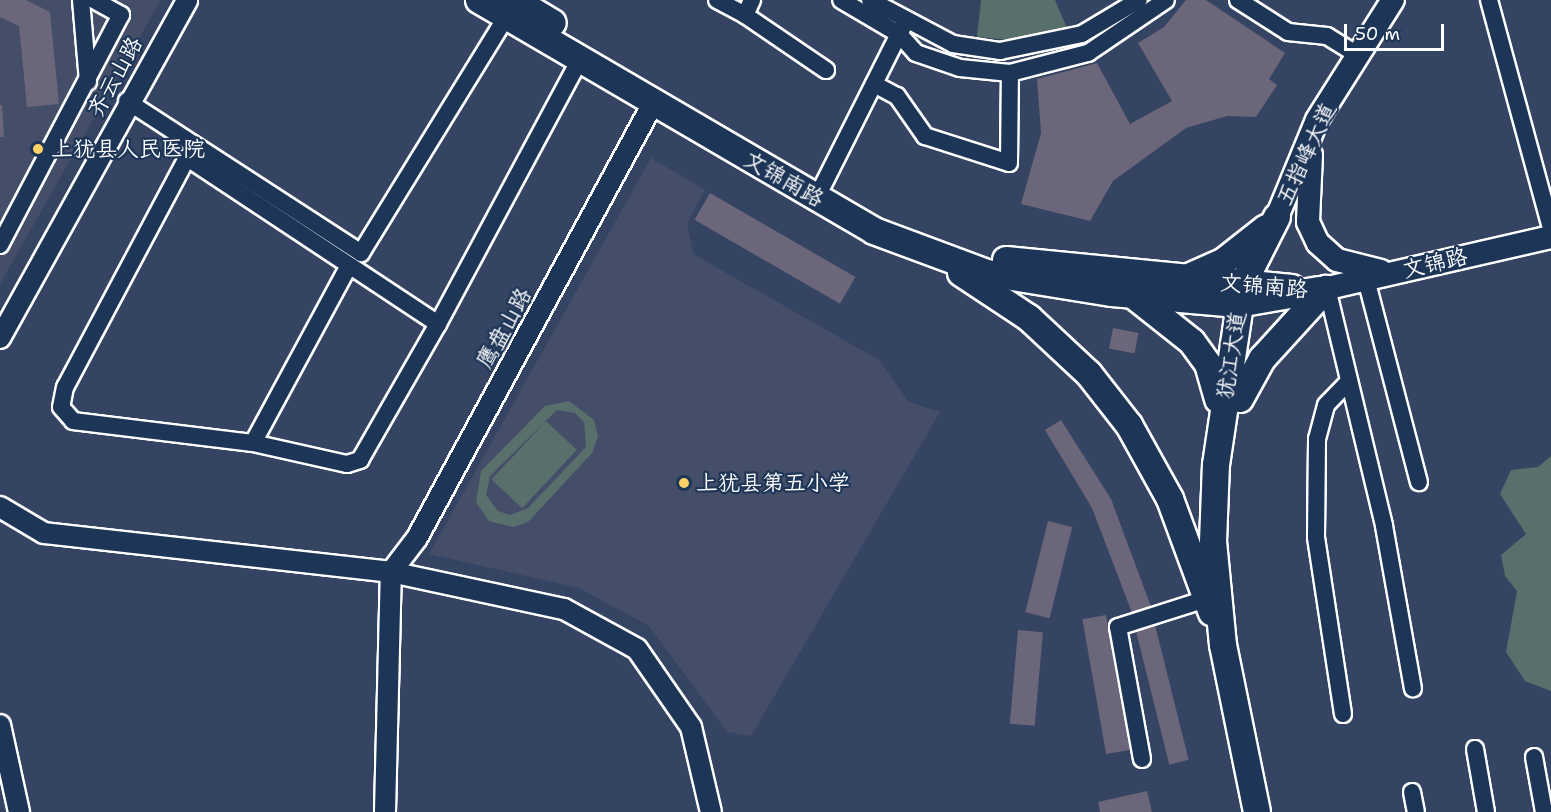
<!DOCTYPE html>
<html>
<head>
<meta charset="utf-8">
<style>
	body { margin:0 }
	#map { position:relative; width:1551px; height:812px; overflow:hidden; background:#344462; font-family:"Shantell Sans","LXGW WenKai TC",sans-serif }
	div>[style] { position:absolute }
	.built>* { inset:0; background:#444e69 }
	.green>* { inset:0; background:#596f6b; transform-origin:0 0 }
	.building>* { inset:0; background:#6b667a; transform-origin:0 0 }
	.roads { filter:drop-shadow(2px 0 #fff) drop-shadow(-2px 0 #fff) drop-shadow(0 2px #fff) drop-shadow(0 -2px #fff) }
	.minor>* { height:16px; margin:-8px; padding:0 8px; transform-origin:8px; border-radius:8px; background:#1d3557 }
	.tertiary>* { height:20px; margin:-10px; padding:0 10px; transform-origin:10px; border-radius:10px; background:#1d3557 }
	.secondary>* { height:22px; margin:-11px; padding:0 11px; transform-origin:11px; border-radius:11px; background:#1d3557 }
	.primary>* { height:26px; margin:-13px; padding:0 13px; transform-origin:13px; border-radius:13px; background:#1d3557 }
	.dots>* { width:16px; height:16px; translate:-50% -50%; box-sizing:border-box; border:3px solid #1d3557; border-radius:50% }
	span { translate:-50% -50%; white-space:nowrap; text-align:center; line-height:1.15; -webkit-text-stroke:4.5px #1d3557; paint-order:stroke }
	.street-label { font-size:22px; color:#fff }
	.poi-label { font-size:22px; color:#fff }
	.left { translate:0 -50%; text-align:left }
	.scale { position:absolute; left:1344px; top:24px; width:100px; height:27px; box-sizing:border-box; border:3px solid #fff; border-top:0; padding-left:8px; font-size:18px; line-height:21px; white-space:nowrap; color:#fff; -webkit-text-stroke:4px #1d3557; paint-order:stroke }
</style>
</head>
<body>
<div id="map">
	<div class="built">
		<i style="clip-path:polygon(0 0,161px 0,0 284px)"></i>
		<i style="clip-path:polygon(651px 158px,705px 190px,687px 223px,693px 254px,879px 360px,909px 402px,940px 412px,751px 736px,727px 732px,649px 626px,579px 588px,429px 554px)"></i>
	</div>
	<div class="green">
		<i style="clip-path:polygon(981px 0,1055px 0,1067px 28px,1012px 40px,977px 37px)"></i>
		<i style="clip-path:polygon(evenodd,569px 401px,594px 420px,598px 436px,592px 453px,528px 522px,513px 527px,489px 521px,476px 502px,481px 471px,545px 406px,569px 401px,557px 410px,575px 413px,584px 422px,586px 447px,528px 508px,510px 515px,498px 511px,486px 495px,490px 476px,557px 410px)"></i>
		<i style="left:546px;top:421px;width:42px;height:80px;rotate:43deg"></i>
		<i style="clip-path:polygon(1551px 456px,1551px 691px,1525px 681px,1506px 652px,1517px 591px,1505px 576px,1501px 555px,1526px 534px,1500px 494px,1511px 470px,1538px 467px)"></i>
	</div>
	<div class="building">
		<i style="clip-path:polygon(0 0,26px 0,50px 12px,59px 104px,27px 107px,19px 26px,0 17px)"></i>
		<i style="clip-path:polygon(1186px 0,1206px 0,1285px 53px,1269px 79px,1277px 85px,1256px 117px,1227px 116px,1186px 128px,1113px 181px,1090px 221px,1021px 204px,1041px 133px,1037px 79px,1097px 63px,1130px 124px,1172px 101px,1138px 43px,1164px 27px)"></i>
		<i style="clip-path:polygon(0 105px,2px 105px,4px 137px,0 137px)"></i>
		<i style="left:710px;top:193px;width:168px;height:31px;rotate:30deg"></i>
		<i style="left:1113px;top:328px;width:26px;height:21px;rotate:11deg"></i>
		<i style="clip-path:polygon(1061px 420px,1111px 499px,1153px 612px,1134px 618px,1092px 508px,1045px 430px)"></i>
		<i style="left:1048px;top:521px;width:25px;height:94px;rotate:14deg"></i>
		<i style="left:1106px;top:615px;width:137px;height:24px;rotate:80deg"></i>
		<i style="left:1155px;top:625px;width:139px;height:20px;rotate:76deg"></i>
		<i style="left:1018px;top:630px;width:25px;height:94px;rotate:5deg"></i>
		<i style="clip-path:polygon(1147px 791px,1152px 812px,1100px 812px,1098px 802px)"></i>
	</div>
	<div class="roads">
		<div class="minor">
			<i style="left:81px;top:0;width:82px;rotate:85.1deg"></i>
			<i style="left:717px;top:0;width:32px;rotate:28deg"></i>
			<i style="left:745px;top:15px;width:17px;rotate:-65deg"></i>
			<i style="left:870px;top:0;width:94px;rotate:27.9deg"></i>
			<i style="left:953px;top:44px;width:48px;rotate:8.5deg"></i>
			<i style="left:1000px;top:51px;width:84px;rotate:-11.7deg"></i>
			<i style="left:1082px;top:34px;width:66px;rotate:-30.8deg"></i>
			<i style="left:1238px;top:0;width:59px;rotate:32.6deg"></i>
			<i style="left:1288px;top:32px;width:39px;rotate:6deg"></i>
			<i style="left:1327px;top:36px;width:36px;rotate:32deg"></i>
			<i style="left:1489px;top:0;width:236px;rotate:74.8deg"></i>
			<i style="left:745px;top:15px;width:98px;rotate:34.2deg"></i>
			<i style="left:906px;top:21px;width:15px;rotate:118deg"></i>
			<i style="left:899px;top:34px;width:25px;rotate:48deg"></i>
			<i style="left:916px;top:53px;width:46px;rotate:18.8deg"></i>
			<i style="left:960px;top:68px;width:50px;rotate:5.7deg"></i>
			<i style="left:1010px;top:73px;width:81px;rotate:-14.4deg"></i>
			<i style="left:1088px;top:53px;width:94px;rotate:-34.2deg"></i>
			<i style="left:874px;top:84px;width:26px;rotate:28deg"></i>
			<i style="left:897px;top:96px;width:49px;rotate:55deg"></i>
			<i style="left:925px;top:136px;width:88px;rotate:17.8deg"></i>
			<i style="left:1009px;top:163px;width:90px;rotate:-89.4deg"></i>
			<i style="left:127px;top:101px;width:279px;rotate:33deg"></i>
			<i style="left:361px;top:253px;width:278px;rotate:-58.4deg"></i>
			<i style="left:823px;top:185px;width:169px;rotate:-63.3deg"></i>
			<i style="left:899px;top:34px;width:67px;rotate:-149.6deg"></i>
			<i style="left:0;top:245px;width:260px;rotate:-62.3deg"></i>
			<i style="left:121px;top:15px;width:31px;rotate:-151deg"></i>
			<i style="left:1366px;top:279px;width:210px;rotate:75.4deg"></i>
			<i style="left:1327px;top:288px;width:245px;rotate:76.5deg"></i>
			<i style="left:1384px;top:526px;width:165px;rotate:79.9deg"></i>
			<i style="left:438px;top:324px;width:301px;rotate:-146.5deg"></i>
			<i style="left:187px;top:158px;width:259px;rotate:118deg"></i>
			<i style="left:65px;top:387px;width:20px;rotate:101deg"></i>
			<i style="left:61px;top:407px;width:18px;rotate:49deg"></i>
			<i style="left:73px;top:421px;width:181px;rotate:7deg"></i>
			<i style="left:253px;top:443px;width:96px;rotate:12.6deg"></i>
			<i style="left:347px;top:464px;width:14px;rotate:-17deg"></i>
			<i style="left:360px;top:460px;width:157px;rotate:-60.2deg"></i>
			<i style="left:438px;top:324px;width:301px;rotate:-61.8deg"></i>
			<i style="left:253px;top:443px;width:200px;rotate:-61.6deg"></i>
			<i style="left:1343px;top:714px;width:179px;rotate:-98.7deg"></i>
			<i style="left:1316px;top:537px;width:98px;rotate:-89.4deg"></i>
			<i style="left:1317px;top:439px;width:35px;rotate:-75deg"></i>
			<i style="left:1326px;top:405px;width:33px;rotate:-46deg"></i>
			<i style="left:1475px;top:749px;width:64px;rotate:80.1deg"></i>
			<i style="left:1534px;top:757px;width:56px;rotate:79.7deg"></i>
			<i style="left:1142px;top:759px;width:134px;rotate:-100.3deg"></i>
			<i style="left:1118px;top:627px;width:92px;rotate:-17.7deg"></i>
			<i style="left:1412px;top:792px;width:20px;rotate:79deg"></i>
		</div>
		<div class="tertiary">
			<i style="left:0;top:338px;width:386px;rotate:-61deg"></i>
			<i style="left:0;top:507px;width:51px;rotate:30.6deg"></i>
			<i style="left:44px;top:533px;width:349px;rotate:6.4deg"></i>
			<i style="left:391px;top:572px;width:177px;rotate:12.1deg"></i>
			<i style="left:564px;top:609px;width:83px;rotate:28.7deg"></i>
			<i style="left:637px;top:649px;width:95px;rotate:55.3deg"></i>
			<i style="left:691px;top:727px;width:87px;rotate:76.8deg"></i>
			<i style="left:0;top:725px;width:89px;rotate:77.7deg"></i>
			<i style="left:385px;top:812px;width:240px;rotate:-88.6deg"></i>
			<i style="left:391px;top:572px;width:43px;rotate:-52.6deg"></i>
			<i style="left:417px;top:538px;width:496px;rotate:-61.5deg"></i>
		</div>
		<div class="secondary">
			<i style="left:1311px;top:155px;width:67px;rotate:92.6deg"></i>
			<i style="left:1308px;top:222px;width:23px;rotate:65deg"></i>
			<i style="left:1318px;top:243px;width:25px;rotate:42deg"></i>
			<i style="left:1337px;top:260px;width:45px;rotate:14deg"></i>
			<i style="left:1277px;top:217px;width:105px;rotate:-67.6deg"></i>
			<i style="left:1317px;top:120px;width:142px;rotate:-57.7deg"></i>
			<i style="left:1319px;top:290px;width:238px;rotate:-12.9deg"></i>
		</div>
		<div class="primary">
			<i style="left:479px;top:0;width:458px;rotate:30.3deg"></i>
			<i style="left:874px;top:231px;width:121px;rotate:20.4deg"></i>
			<i style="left:987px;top:273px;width:127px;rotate:9.1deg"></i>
			<i style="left:1112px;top:293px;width:126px;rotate:5deg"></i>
			<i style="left:1238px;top:304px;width:82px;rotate:-9.8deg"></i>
			<i style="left:515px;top:0;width:44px;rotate:31.2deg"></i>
			<i style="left:1006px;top:260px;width:287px;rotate:5.6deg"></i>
			<i style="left:961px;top:273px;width:82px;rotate:33.5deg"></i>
			<i style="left:1029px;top:318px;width:82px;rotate:43deg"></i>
			<i style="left:1089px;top:374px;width:65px;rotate:51.9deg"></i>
			<i style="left:1129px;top:425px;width:85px;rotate:61deg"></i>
			<i style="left:1170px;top:499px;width:121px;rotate:69.8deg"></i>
			<i style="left:1189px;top:277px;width:37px;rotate:-24deg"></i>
			<i style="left:1223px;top:262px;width:55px;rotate:-38.3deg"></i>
			<i style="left:1133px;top:295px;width:75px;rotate:38.5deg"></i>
			<i style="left:1192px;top:342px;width:27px;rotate:54deg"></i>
			<i style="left:1208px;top:364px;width:37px;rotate:74deg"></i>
			<i style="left:1240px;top:399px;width:46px;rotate:-61.2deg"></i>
			<i style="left:1262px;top:359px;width:95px;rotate:-47.6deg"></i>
			<i style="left:1257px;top:812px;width:170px;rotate:-101.5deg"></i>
			<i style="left:1223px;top:645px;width:103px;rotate:-95.5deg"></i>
			<i style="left:1213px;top:542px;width:77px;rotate:-87.8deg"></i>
			<i style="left:1216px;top:465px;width:183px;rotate:-81.5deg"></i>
			<i style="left:1243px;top:284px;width:75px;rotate:-63.1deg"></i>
		</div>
	</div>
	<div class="dots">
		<i style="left:38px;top:149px;background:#ffd166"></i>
		<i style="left:684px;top:483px;background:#ffd166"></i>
	</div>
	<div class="street-label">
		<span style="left:115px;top:77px;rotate:-61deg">齐云山路</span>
		<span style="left:1306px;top:154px;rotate:-65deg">五指峰大道</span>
		<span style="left:784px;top:179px;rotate:30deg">文锦南路</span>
		<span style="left:1435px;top:263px;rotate:-13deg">文锦路</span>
		<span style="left:1264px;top:286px;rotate:5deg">文锦南路</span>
		<span style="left:504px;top:328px;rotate:-61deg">鹰盘山路</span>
		<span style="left:1231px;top:355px;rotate:-81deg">犹江大道</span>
	</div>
	<div class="poi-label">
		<span class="left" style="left:51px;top:149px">上犹县人民医院</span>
		<span class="left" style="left:696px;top:483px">上犹县第五小学</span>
	</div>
	<div class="scale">50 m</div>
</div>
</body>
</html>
